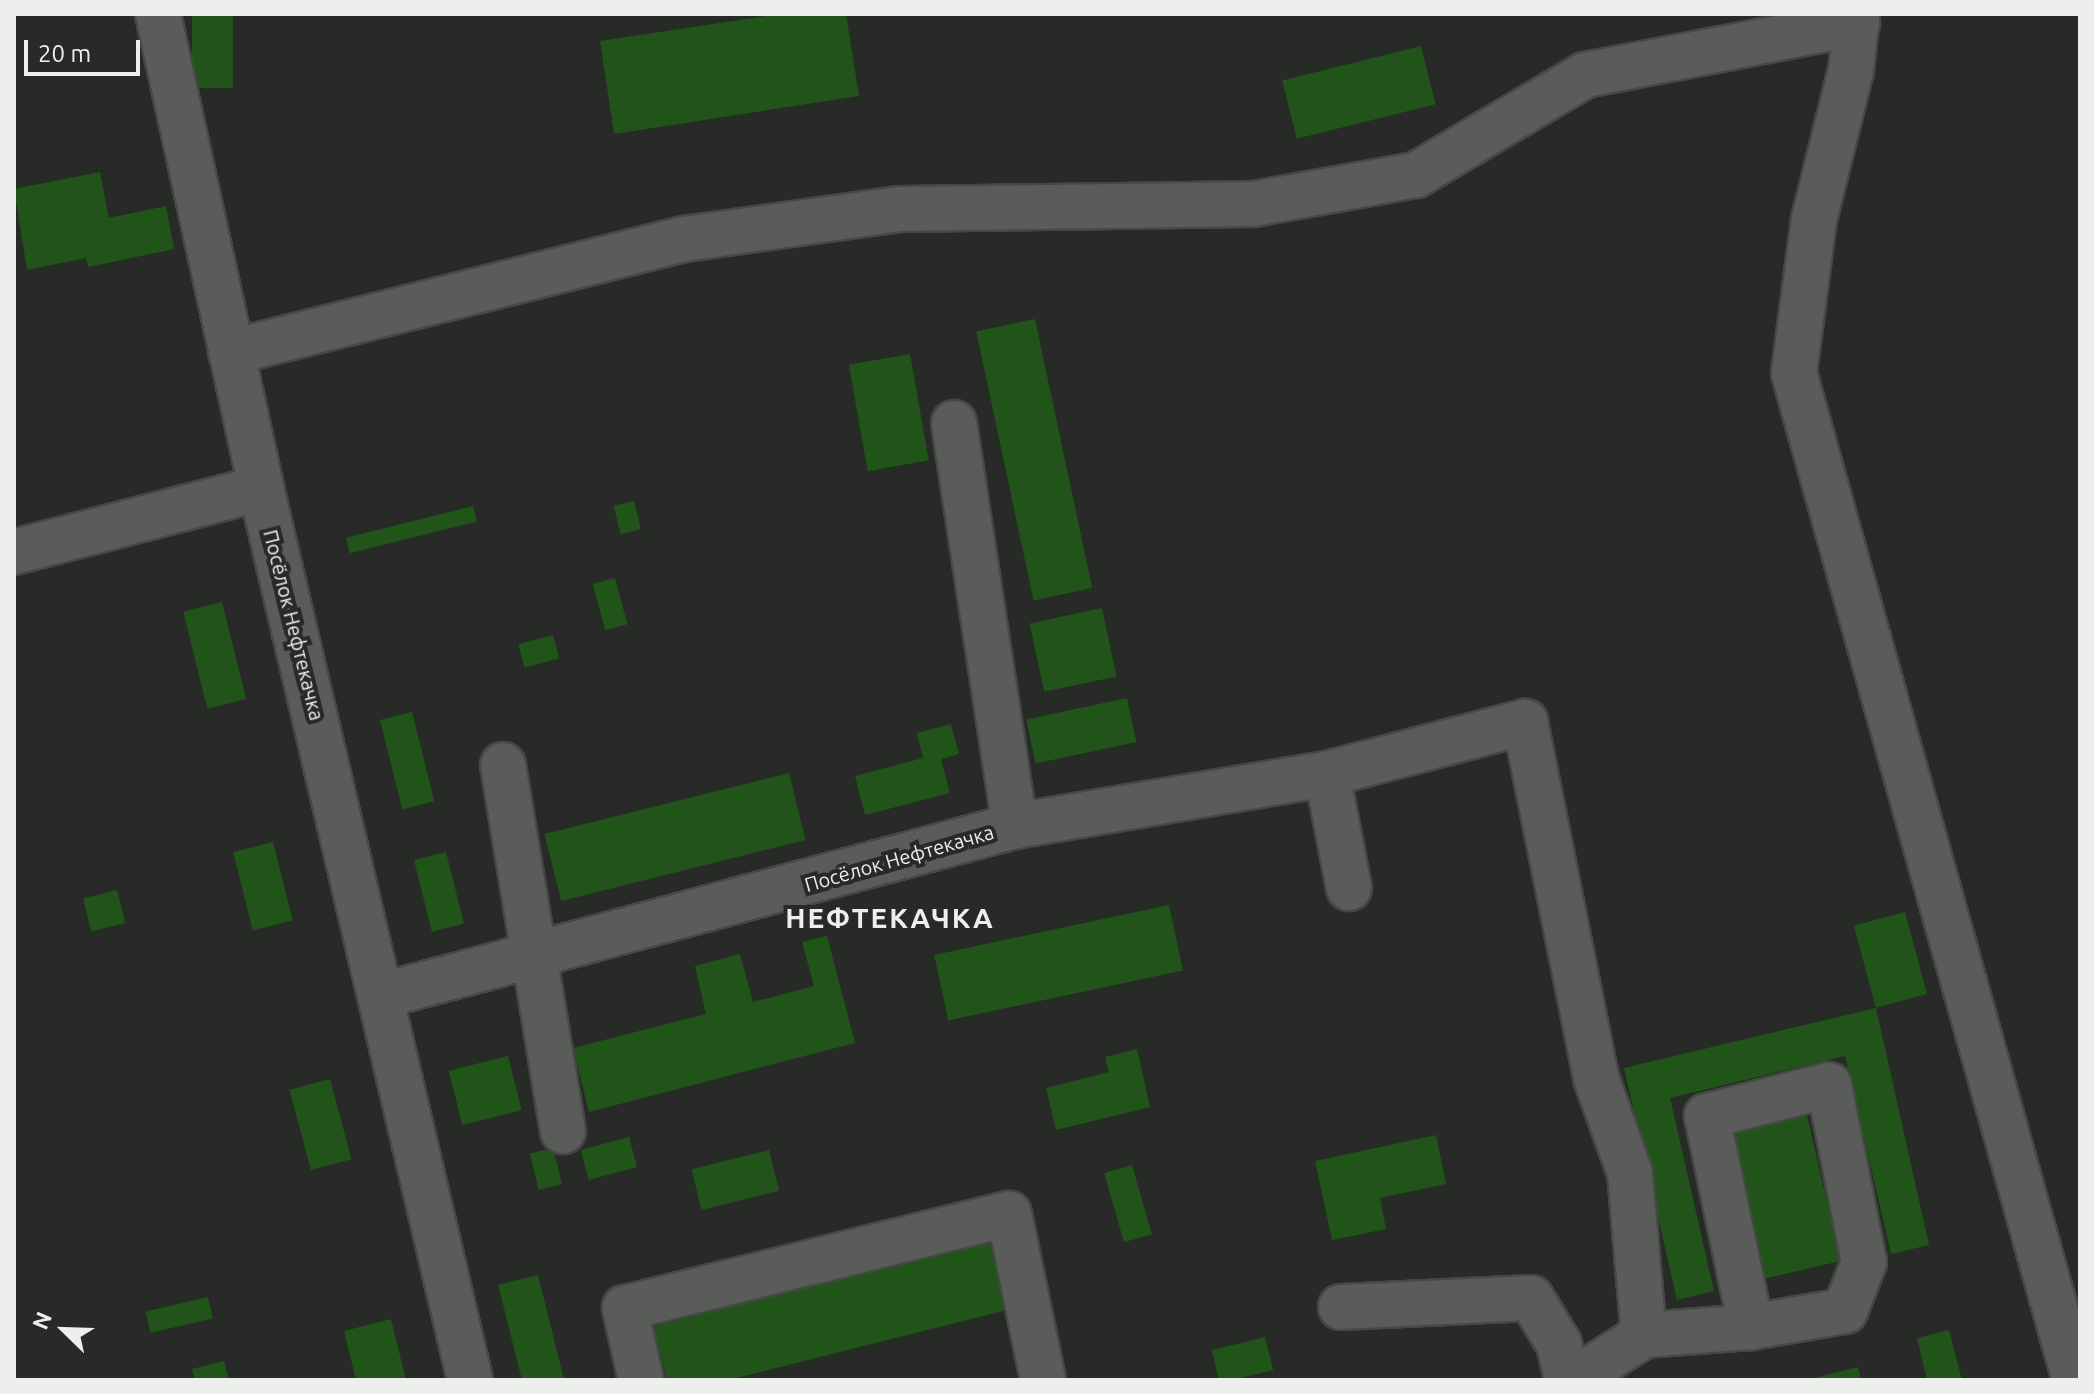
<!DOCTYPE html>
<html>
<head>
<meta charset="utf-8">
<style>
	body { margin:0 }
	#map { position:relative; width:2094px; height:1394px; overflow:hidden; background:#272a27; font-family:Ubuntu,sans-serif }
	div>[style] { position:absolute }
	.building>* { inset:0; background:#205419; transform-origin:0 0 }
	.roads { filter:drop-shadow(2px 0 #454845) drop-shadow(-2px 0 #454845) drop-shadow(0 2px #454845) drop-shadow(0 -2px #454845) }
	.minor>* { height:44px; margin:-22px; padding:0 22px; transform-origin:22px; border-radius:22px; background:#595c58 }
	span { translate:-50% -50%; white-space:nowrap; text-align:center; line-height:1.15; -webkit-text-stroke:8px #272a27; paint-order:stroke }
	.street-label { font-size:20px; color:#edefec }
	.district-label { font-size:28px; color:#edefec; font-weight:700; letter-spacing:2px }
	.frame { position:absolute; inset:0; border:16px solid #edefec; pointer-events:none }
	.north { position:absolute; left:24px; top:1290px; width:80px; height:80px; -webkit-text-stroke:6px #272a27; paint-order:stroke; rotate:293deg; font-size:22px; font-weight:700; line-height:32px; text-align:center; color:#edefec }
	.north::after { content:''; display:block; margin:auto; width:28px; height:36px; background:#edefec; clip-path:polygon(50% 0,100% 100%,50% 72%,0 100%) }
	.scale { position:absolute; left:24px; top:40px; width:116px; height:36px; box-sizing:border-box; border:4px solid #edefec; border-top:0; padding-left:10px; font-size:24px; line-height:28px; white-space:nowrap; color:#edefec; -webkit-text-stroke:6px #272a27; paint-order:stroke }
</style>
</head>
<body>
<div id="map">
	<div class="building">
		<i style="left:192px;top:14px;width:41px;height:74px"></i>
		<i style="clip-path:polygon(779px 14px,846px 14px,859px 96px,614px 134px,600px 41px)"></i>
		<i style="left:1421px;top:46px;width:60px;height:143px;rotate:76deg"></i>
		<i style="clip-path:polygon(100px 172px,109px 218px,166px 206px,174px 249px,88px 267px,86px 258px,27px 270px,14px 189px)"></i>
		<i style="left:1035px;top:319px;width:275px;height:60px;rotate:78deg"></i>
		<i style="left:910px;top:354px;width:108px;height:62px;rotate:80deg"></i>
		<i style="left:634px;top:501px;width:29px;height:21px;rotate:76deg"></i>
		<i style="left:473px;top:506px;width:16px;height:131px;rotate:76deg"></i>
		<i style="left:615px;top:578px;width:48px;height:23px;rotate:75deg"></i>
		<i style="left:222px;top:602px;width:100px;height:40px;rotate:76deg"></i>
		<i style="left:1102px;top:608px;width:70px;height:74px;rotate:78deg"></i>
		<i style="left:553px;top:635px;width:24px;height:36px;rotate:75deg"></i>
		<i style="left:1127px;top:698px;width:45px;height:103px;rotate:78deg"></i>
		<i style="left:412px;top:712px;width:92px;height:33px;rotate:76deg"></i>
		<i style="clip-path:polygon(951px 724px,959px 754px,941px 759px,950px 793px,865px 815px,855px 776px,923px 758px,917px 733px)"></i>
		<i style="left:789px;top:773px;width:69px;height:252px;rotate:76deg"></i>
		<i style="left:273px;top:842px;width:81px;height:41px;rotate:76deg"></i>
		<i style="left:446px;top:852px;width:74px;height:33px;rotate:76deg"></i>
		<i style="left:117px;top:890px;width:34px;height:35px;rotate:76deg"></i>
		<i style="left:1169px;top:905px;width:67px;height:240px;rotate:78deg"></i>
		<i style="left:1905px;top:912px;width:85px;height:53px;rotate:75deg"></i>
		<i style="clip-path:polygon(827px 936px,855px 1043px,589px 1112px,573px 1048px,706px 1014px,695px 966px,740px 954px,753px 1002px,814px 986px,802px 942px)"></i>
		<i style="clip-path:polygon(1876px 1008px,1929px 1245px,1891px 1254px,1845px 1056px,1670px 1098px,1714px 1291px,1677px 1300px,1624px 1068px)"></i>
		<i style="clip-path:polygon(1137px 1049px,1150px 1107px,1056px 1130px,1046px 1088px,1109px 1072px,1105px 1057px)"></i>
		<i style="left:508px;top:1056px;width:56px;height:61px;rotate:76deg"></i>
		<i style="left:330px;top:1079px;width:83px;height:42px;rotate:75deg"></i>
		<i style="left:1806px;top:1111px;width:154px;height:78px;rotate:77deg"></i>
		<i style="clip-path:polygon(1436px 1135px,1446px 1184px,1380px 1198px,1386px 1229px,1332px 1240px,1315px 1161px)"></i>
		<i style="left:629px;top:1137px;width:31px;height:50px;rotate:75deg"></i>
		<i style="left:553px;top:1148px;width:37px;height:24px;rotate:76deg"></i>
		<i style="left:769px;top:1150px;width:42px;height:80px;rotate:76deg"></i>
		<i style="left:1132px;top:1165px;width:72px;height:29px;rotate:74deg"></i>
		<i style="clip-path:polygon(998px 1240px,1015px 1308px,728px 1380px,667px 1380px,653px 1326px)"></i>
		<i style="left:538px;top:1275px;width:108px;height:41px;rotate:76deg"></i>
		<i style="left:208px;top:1297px;width:22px;height:64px;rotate:77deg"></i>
		<i style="clip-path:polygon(391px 1319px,406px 1380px,356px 1380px,344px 1331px)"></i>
		<i style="clip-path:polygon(1949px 1330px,1962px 1380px,1927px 1380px,1917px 1338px)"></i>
		<i style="left:1265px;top:1337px;width:34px;height:55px;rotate:76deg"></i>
		<i style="clip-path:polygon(224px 1361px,229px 1380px,195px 1380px,192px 1369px)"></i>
		<i style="clip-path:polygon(1858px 1367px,1861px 1380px,1810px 1380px,1810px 1379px)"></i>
	</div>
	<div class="roads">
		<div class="minor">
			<i style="left:158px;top:14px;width:485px;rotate:77.7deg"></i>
			<i style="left:261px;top:488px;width:916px;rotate:76.81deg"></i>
			<i style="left:1857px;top:14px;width:56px;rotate:96.1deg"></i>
			<i style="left:1851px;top:70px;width:154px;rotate:103.9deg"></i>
			<i style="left:1814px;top:219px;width:155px;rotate:97.4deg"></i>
			<i style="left:1794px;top:373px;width:1045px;rotate:74.41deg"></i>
			<i style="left:231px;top:352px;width:467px;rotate:-14deg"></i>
			<i style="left:684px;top:239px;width:219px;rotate:-7.9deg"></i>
			<i style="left:901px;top:209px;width:352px;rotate:-0.8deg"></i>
			<i style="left:1253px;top:204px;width:166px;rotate:-10.1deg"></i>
			<i style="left:1416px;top:175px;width:196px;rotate:-30.6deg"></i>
			<i style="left:1585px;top:75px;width:277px;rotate:-10.8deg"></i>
			<i style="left:954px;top:423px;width:408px;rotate:81.4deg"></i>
			<i style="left:14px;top:552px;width:255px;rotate:-14.5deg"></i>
			<i style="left:503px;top:765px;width:371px;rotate:80.7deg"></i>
			<i style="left:1349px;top:888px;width:116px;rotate:-100.9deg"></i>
			<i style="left:1327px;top:774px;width:205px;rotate:-14.7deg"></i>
			<i style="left:1525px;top:722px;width:363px;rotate:78.7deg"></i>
			<i style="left:1596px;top:1078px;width:101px;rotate:70.3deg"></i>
			<i style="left:1630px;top:1173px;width:163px;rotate:85.1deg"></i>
			<i style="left:384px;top:995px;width:653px;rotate:-14.99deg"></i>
			<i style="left:1015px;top:826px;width:316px;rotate:-9.5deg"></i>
			<i style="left:1341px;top:1307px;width:190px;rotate:-2.7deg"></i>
			<i style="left:1531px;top:1298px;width:54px;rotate:58.7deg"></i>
			<i style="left:1559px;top:1344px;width:37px;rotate:77deg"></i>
			<i style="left:641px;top:1380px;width:74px;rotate:-102.5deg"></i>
			<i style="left:625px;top:1308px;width:395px;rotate:-13.8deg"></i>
			<i style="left:1009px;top:1214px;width:169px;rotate:78.4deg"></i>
			<i style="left:1574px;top:1380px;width:83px;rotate:-32.7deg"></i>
			<i style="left:1644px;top:1335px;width:107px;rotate:-4.3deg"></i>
			<i style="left:1751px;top:1327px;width:95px;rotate:-9.7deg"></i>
			<i style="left:1845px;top:1311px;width:53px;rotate:-68.8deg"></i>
			<i style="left:1864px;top:1262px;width:180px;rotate:-101.2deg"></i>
			<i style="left:1829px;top:1085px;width:126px;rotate:165.7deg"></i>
			<i style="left:1707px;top:1116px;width:216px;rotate:78.2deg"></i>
		</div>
	</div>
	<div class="street-label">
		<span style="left:294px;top:625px;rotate:76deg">Посёлок Нефтекачка</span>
		<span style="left:899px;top:858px;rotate:-16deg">Посёлок Нефтекачка</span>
	</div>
	<div class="district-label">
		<span style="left:890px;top:918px">НЕФТЕКАЧКА</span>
	</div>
	<div class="frame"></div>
	<div class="north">N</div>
	<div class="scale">20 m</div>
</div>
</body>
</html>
